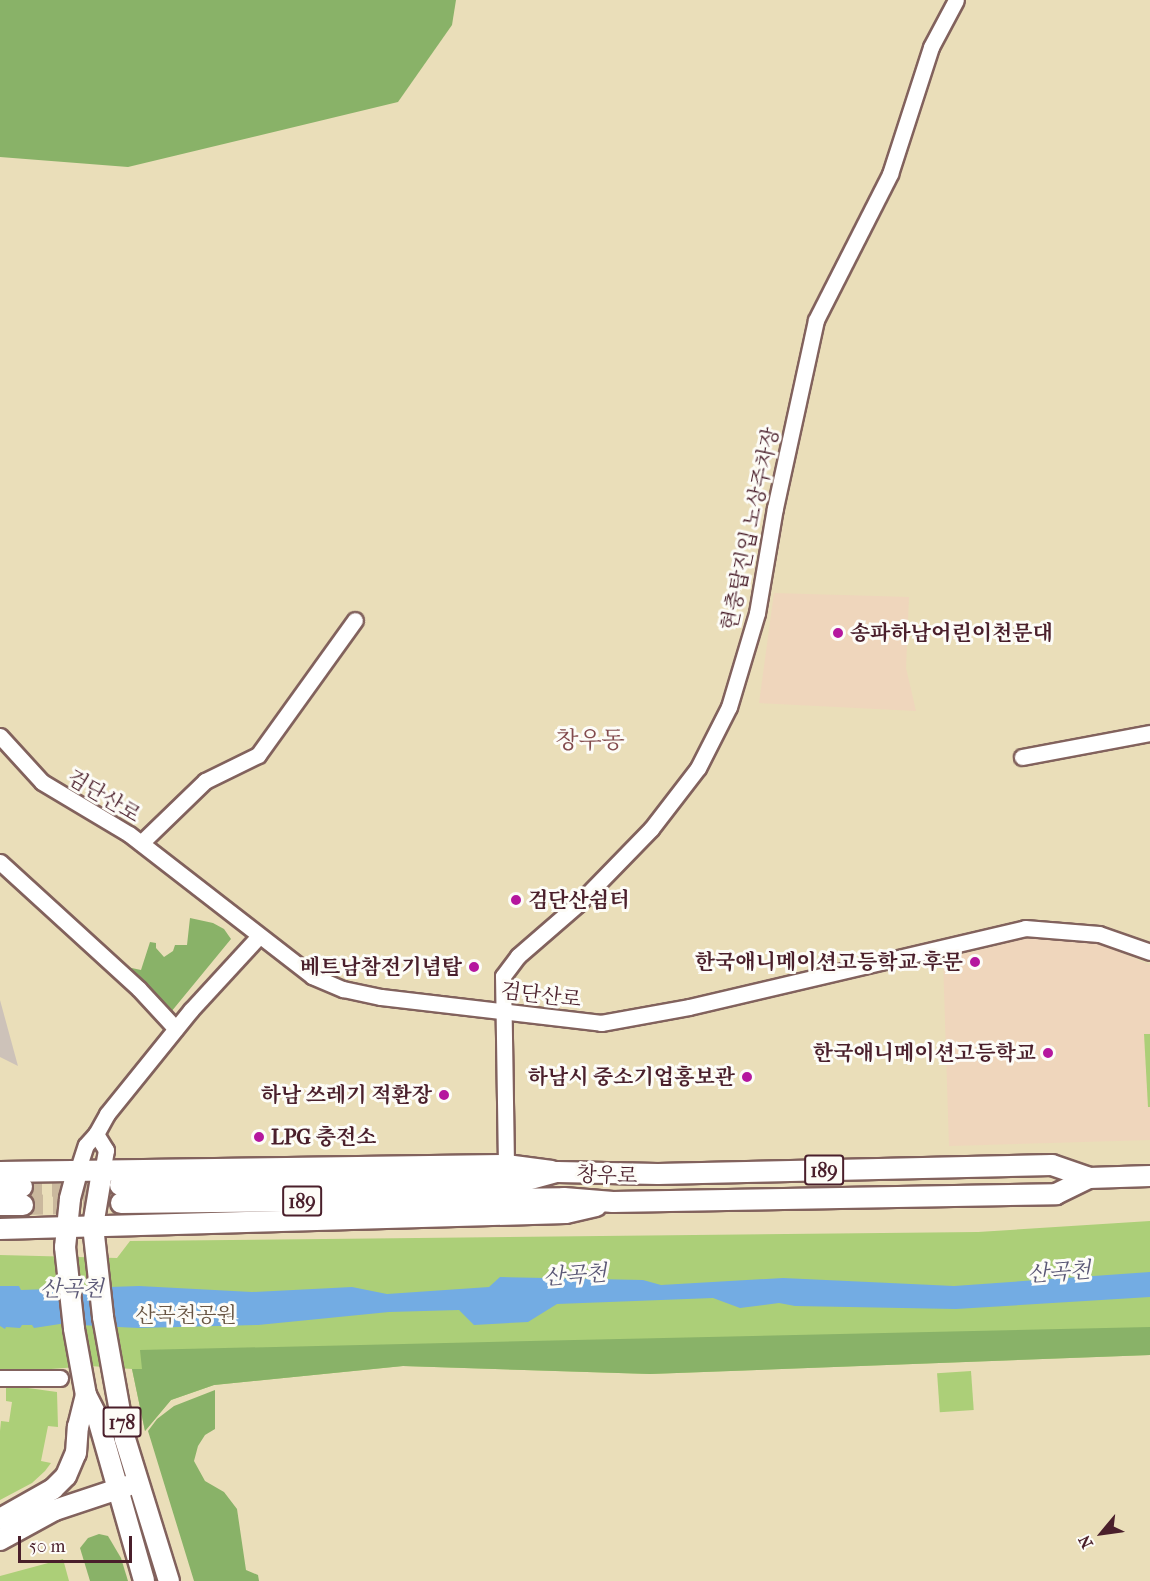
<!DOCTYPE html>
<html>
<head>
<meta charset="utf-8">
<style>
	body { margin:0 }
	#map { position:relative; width:1150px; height:1581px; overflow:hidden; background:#eadeb9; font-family:"IM FELL French Canon","Noto Serif KR",serif }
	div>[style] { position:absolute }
	.built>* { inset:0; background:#efd6bc }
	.industrial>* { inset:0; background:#cdc2b9 }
	.green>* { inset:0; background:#accf78; transform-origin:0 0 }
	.forest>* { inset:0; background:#89b268 }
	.water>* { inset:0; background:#73ace3 }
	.major-tunnel>* { height:20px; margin-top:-10px; transform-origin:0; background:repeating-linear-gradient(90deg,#cab89d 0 20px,transparent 0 30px) }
	.roads { filter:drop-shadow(2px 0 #82625d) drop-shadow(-2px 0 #82625d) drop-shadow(0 2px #82625d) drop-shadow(0 -2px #82625d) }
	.minor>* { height:15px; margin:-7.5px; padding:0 7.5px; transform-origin:7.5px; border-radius:7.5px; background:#fff }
	.major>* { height:20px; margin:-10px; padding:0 10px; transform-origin:10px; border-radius:10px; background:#fff }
	.dots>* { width:16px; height:16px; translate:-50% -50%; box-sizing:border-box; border:3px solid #fdfcf7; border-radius:50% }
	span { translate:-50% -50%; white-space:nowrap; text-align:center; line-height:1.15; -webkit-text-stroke:6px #fdfcf7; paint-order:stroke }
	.shield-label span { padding:2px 4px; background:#fdfcf7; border:2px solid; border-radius:4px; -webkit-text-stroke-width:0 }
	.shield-label { font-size:20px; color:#4a1f2b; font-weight:700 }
	.street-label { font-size:21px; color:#4a1f2b }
	.poi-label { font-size:21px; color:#4a1f2b; font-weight:700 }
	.left { translate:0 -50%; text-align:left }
	.right { translate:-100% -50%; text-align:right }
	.park-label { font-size:21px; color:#675442 }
	.water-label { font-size:22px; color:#5a5775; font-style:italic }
	.quarter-label { font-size:24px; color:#834b4d }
	.north { position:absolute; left:1072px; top:1503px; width:60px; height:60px; -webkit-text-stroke:4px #fdfcf7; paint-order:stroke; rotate:241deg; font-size:16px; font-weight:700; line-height:24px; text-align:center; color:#4a1f2b }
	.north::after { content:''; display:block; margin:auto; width:21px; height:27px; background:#4a1f2b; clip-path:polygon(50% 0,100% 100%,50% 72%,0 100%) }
	.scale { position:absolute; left:18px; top:1536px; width:114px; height:27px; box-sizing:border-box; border:3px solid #4a1f2b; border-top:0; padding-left:8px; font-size:18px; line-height:21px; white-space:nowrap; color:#4a1f2b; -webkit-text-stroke:4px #fdfcf7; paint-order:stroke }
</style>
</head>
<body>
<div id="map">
	<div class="built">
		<i style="clip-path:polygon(774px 593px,909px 597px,906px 668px,916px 711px,759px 703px)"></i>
		<i style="clip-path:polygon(1065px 929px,1150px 965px,1150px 1140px,949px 1146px,943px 959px)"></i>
	</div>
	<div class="industrial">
		<i style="clip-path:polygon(0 1000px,18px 1066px,0 1057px)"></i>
	</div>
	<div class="green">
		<i style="clip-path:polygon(1144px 1034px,1150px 1034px,1150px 1107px,1148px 1107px)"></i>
		<i style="clip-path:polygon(1150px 1221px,1150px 1355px,650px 1374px,403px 1366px,214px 1385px,171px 1400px,145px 1431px,132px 1369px,90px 1366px,0 1373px,0 1255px,117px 1258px,130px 1241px,978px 1232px)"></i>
		<i style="left:971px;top:1371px;width:39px;height:34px;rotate:86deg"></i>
		<i style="clip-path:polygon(6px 1385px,57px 1392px,58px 1427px,48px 1426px,41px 1461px,51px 1463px,45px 1471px,32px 1483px,0 1500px,0 1431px,1px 1421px,9px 1422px,12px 1402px,6px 1401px)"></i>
		<i style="clip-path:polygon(63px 1559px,69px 1581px,0 1581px,0 1576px)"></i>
	</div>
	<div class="forest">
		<i style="clip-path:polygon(0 0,456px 0,452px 25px,398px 102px,128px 167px,0 157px)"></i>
		<i style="clip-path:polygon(190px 918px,213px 923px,224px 929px,231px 939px,171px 1012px,128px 971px,127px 967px,141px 970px,150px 942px,156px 943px,156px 948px,164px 957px,173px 951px,175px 945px,187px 945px)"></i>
		<i style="clip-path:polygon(1150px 1327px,1150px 1355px,650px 1374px,403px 1366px,214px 1385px,171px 1400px,145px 1431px,132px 1369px,142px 1369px,140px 1350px)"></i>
		<i style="clip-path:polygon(215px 1390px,215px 1429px,205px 1435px,198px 1446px,194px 1461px,205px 1481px,224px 1492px,237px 1509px,246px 1570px,258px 1575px,259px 1581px,194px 1581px,148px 1431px,157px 1419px,174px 1406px)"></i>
		<i style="clip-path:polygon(99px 1534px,108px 1536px,121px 1558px,128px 1581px,90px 1581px,80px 1548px,88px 1538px)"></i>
	</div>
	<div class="water">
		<i style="clip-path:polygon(1150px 1272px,1150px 1297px,956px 1309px,795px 1306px,779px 1303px,740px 1308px,713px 1298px,557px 1304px,528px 1322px,474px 1325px,459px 1310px,389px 1312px,258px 1325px,138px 1328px,60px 1324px,34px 1328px,32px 1325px,22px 1325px,20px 1328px,6px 1327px,5px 1329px,0 1326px,0 1286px,19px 1286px,21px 1290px,139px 1286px,252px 1292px,352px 1287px,387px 1294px,489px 1287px,500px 1277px,643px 1280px,661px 1285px,783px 1278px,954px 1286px)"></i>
	</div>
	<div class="major-tunnel">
		<i style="left:22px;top:1187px;width:93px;rotate:-0.6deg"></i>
		<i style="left:23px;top:1205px;width:98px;rotate:-1.2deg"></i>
	</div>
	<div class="roads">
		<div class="minor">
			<i style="left:0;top:736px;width:62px;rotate:47.6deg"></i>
			<i style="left:42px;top:782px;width:101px;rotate:30.9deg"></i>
			<i style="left:129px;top:834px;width:232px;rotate:37.8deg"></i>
			<i style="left:312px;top:976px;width:34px;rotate:23deg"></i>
			<i style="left:343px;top:989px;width:39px;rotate:12deg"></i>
			<i style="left:381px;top:997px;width:222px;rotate:6.7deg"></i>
			<i style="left:601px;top:1023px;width:89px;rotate:-10.3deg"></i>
			<i style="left:689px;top:1007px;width:345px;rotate:-13.2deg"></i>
			<i style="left:1025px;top:928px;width:74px;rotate:4.6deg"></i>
			<i style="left:1099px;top:934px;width:54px;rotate:19.4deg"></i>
			<i style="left:1022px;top:757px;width:130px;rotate:-10.6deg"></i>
			<i style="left:141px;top:843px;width:89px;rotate:-44.1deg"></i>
			<i style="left:205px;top:781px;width:59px;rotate:-26.1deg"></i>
			<i style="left:258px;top:755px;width:166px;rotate:-54.3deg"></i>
			<i style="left:0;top:862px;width:188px;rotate:42.4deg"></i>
			<i style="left:139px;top:989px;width:54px;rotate:47.2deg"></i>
			<i style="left:96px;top:1134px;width:19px;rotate:58deg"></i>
			<i style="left:106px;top:1150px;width:22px;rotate:100deg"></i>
			<i style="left:506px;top:1165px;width:189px;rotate:-90.9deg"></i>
			<i style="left:503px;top:976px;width:25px;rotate:-53deg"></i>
			<i style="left:518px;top:956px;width:79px;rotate:-40.9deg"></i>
			<i style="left:578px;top:904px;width:105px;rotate:-45.8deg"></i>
			<i style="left:651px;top:829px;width:77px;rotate:-52.4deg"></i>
			<i style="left:698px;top:768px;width:68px;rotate:-63.1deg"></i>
			<i style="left:729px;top:707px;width:98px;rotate:-73.4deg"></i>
			<i style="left:757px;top:613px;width:107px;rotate:-80.3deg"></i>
			<i style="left:775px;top:508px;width:192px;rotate:-77.7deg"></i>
			<i style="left:816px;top:320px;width:164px;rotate:-63.1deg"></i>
			<i style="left:890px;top:174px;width:133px;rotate:-72.1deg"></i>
			<i style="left:931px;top:47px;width:53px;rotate:-62deg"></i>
			<i style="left:77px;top:1172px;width:28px;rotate:-72deg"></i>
			<i style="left:86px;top:1145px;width:15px;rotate:-48deg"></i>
			<i style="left:96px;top:1134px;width:23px;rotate:-61deg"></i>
			<i style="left:107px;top:1114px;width:134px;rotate:-51.1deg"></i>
			<i style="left:191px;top:1010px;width:100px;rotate:-47.4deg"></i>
			<i style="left:0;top:1378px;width:60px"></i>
		</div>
		<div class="major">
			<i style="left:0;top:1172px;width:506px;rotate:-0.79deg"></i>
			<i style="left:506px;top:1165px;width:46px;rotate:7.4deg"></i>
			<i style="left:77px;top:1172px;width:28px;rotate:105deg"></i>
			<i style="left:70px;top:1199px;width:48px;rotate:95.9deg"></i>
			<i style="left:65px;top:1247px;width:82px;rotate:83.7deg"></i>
			<i style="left:74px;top:1329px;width:67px;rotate:79.7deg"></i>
			<i style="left:86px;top:1395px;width:27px;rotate:63deg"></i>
			<i style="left:98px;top:1419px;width:168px;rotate:74.1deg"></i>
			<i style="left:102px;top:1172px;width:55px;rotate:99.5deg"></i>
			<i style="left:93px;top:1226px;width:92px;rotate:83.7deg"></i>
			<i style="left:103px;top:1317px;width:124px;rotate:79.8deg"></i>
			<i style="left:125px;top:1439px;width:149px;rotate:72.8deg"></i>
			<i style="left:120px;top:1185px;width:363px;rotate:-0.5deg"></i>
			<i style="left:483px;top:1182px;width:40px;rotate:-1.4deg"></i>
			<i style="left:523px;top:1181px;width:35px;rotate:-15deg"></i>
			<i style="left:557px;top:1172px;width:101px;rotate:1.1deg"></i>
			<i style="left:658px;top:1174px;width:394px;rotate:-1.3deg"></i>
			<i style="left:1052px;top:1165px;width:39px;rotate:19deg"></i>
			<i style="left:1089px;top:1178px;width:61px;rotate:-1.9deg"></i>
			<i style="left:0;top:1188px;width:22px;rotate:-3deg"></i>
			<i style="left:121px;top:1203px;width:443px;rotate:-0.6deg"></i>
			<i style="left:564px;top:1198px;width:49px;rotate:4.7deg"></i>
			<i style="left:613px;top:1202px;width:443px;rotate:-1deg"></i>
			<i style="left:1056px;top:1194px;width:37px;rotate:-26deg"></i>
			<i style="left:0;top:1205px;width:23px"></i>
			<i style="left:0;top:1229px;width:566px;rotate:-1.62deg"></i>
			<i style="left:566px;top:1213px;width:31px;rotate:-13deg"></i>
			<i style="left:0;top:1519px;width:61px;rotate:-29.5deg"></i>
			<i style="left:53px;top:1489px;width:18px;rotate:-45deg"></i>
			<i style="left:66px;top:1476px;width:25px;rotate:-67deg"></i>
			<i style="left:76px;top:1453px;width:26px;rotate:-86deg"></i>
			<i style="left:78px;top:1427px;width:33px;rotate:-76deg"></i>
			<i style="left:0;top:1540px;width:63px;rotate:-28.6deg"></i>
			<i style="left:55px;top:1510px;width:76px;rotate:-18.4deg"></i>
		</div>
	</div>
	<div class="dots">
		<i style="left:838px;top:633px;background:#b5179e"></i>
		<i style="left:516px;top:900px;background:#b5179e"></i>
		<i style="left:975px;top:962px;background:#b5179e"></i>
		<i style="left:474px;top:967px;background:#b5179e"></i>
		<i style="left:1048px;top:1053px;background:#b5179e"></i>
		<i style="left:747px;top:1077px;background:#b5179e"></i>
		<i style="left:444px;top:1095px;background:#b5179e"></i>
		<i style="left:259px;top:1137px;background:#b5179e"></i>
	</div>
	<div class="shield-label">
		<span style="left:824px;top:1170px">189</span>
		<span style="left:302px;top:1201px">189</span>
		<span style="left:122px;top:1422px">178</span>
	</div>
	<div class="street-label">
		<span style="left:750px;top:529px;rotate:-78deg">현충탑진입 노상주차장</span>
		<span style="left:104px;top:796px;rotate:31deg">검단산로</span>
		<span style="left:541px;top:995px;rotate:7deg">검단산로</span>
		<span style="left:607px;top:1175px;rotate:2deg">창우로</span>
	</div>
	<div class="poi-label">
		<span class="left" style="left:850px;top:633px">송파하남어린이천문대</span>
		<span class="left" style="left:528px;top:900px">검단산쉼터</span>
		<span class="right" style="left:963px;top:962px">한국애니메이션고등학교 후문</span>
		<span class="right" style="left:462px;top:967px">베트남참전기념탑</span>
		<span class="right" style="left:1036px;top:1053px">한국애니메이션고등학교</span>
		<span class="right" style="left:735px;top:1077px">하남시 중소기업홍보관</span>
		<span class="right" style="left:432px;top:1095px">하남 쓰레기 적환장</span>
		<span class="left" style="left:271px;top:1137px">LPG 충전소</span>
	</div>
	<div class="park-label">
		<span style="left:186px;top:1315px">산곡천공원</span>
	</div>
	<div class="water-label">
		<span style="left:1059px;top:1273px;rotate:-4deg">산곡천</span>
		<span style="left:575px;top:1276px;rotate:-4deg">산곡천</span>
		<span style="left:72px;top:1290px">산곡천</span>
	</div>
	<div class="quarter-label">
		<span style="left:590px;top:741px">창우동</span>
	</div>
	<div class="north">N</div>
	<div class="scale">50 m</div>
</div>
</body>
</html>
